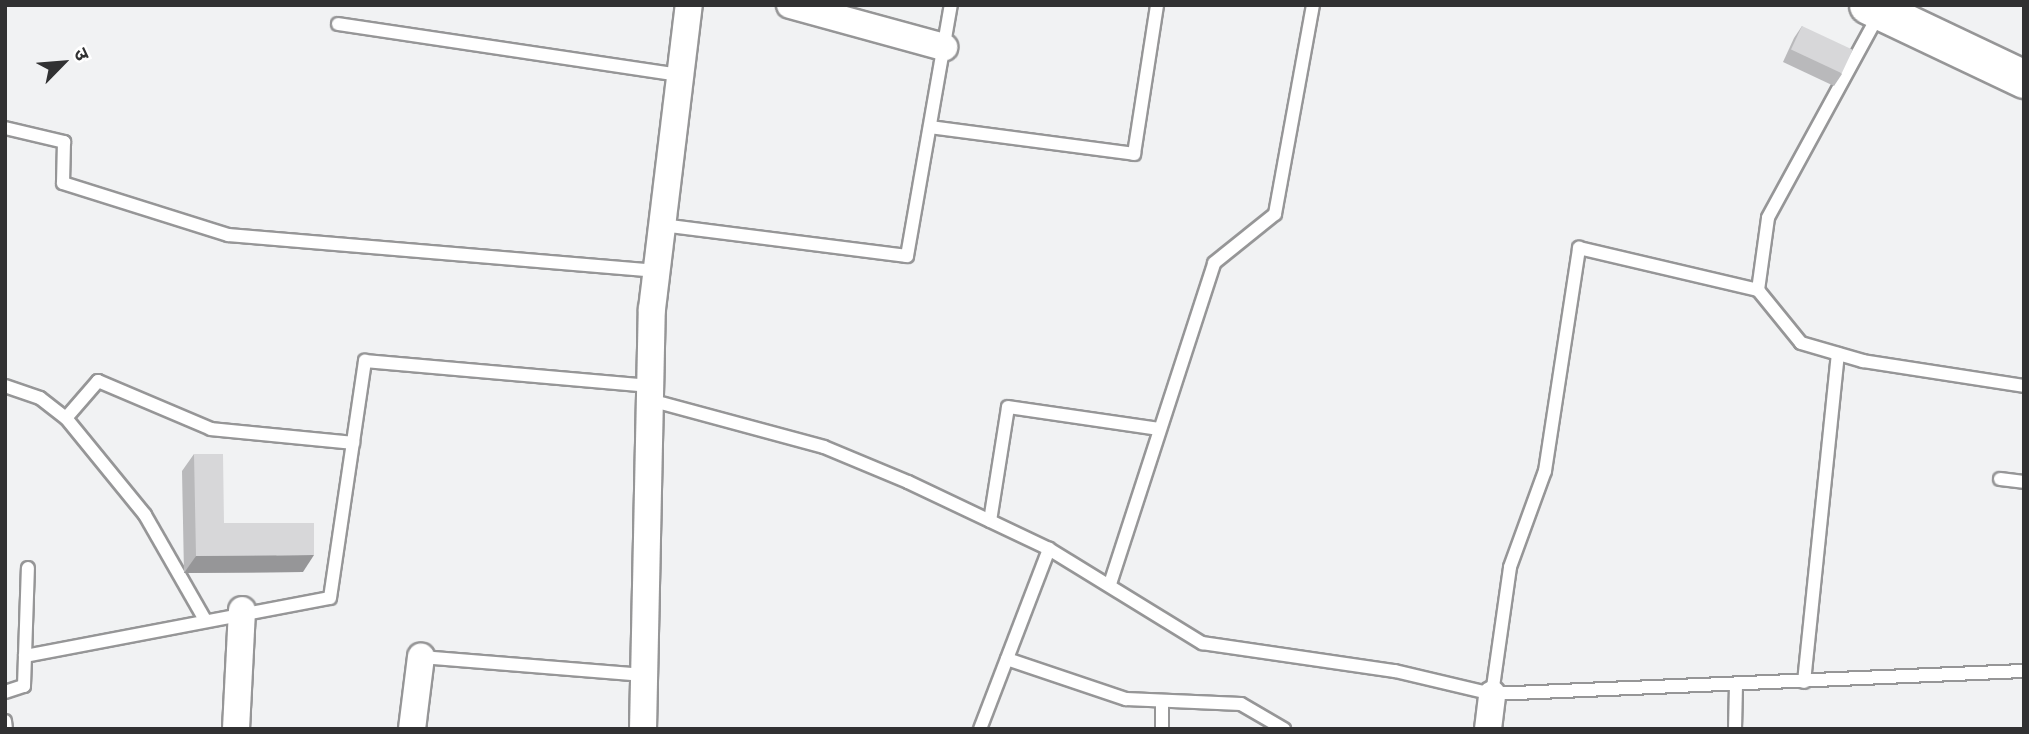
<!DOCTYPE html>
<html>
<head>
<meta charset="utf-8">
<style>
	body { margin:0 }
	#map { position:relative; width:2029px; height:734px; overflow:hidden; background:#f1f2f3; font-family:"DejaVu Sans","Noto Sans Devanagari",sans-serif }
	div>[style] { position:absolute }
	.roads { filter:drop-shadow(2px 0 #969697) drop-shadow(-2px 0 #969697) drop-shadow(0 2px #969697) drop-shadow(0 -2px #969697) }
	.lane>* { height:12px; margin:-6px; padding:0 6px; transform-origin:6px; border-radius:6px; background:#fff }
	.street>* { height:26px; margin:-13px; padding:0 13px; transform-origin:13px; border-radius:13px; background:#fff }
	.secondary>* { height:37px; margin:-18.5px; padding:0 18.5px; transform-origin:18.5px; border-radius:18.5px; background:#fff }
	.wall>* { inset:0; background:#b9b9bb }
	.shaded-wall>* { inset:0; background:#969698 }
	.building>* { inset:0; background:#d7d7d9; transform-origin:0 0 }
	span { translate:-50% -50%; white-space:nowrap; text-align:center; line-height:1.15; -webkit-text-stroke:5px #fff; paint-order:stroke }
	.frame { position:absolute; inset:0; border:7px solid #313132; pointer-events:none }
	.north { position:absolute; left:28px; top:28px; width:70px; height:70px; -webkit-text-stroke:5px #fff; paint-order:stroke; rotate:65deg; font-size:19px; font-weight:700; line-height:28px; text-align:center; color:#313132 }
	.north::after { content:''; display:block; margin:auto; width:24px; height:32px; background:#313132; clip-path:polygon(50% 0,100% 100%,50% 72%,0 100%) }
</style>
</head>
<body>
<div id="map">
	<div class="roads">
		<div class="lane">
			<i style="left:1879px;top:14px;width:232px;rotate:118.6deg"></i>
			<i style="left:1768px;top:218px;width:73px;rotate:97.9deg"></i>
			<i style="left:1758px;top:290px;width:68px;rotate:50.9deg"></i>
			<i style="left:1801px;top:343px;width:65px;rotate:16.2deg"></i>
			<i style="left:1863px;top:361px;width:163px;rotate:8.8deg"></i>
			<i style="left:338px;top:24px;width:346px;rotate:8.5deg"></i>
			<i style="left:930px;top:127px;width:206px;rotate:7.5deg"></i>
			<i style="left:1134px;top:154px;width:151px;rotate:-81.2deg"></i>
			<i style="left:5px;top:128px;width:61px;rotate:13.3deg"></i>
			<i style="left:64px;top:142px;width:41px;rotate:91.4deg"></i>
			<i style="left:63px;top:183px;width:173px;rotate:17.5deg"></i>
			<i style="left:228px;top:235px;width:431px;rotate:4.8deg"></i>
			<i style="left:662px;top:225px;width:247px;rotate:7.2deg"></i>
			<i style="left:907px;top:256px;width:255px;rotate:-80.1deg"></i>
			<i style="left:5px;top:386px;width:37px;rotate:19deg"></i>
			<i style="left:40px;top:398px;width:33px;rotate:38deg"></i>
			<i style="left:66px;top:418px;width:125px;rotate:50.8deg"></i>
			<i style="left:145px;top:515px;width:119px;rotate:60.2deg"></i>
			<i style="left:650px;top:400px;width:180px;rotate:15.1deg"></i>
			<i style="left:824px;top:447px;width:91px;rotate:22.6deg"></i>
			<i style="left:908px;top:482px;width:156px;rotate:25.4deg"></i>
			<i style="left:1049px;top:549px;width:180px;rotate:31.6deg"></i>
			<i style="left:1202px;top:643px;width:195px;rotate:8.3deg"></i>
			<i style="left:1395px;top:671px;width:100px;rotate:13.3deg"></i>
			<i style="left:1492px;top:694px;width:532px;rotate:-2.48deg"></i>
			<i style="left:66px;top:418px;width:49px;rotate:-49.1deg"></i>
			<i style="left:98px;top:381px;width:123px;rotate:23deg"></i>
			<i style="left:211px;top:429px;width:143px;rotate:5.6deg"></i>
			<i style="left:2000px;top:479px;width:24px;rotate:7deg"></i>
			<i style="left:990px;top:521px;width:115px;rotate:-81deg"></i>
			<i style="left:1008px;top:407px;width:152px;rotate:8.3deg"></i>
			<i style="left:1110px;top:584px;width:337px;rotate:-72deg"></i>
			<i style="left:1214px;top:263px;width:78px;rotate:-38.8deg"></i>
			<i style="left:1275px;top:214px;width:212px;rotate:-79.7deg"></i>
			<i style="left:25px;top:656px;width:310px;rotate:-10.8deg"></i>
			<i style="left:330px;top:598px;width:240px;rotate:-81.6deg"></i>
			<i style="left:365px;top:361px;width:286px;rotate:5deg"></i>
			<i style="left:421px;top:657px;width:224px;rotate:4.6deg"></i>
			<i style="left:1007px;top:659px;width:126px;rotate:18.6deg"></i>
			<i style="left:1126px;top:699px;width:115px;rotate:2.5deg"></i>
			<i style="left:1241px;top:704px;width:50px;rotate:30.2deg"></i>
			<i style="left:1804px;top:682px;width:330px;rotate:-84.1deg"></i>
			<i style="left:5px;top:692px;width:20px;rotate:-18deg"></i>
			<i style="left:24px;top:686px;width:118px;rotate:-88.1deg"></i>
			<i style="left:1492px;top:694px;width:128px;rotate:-81.9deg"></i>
			<i style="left:1510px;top:567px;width:102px;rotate:-70deg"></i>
			<i style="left:1545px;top:471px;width:226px;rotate:-81.3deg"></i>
			<i style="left:1579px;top:248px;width:184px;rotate:13.2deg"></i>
			<i style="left:1162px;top:701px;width:28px;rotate:90deg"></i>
			<i style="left:5px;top:721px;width:8px;rotate:83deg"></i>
			<i style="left:980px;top:729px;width:193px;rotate:-69deg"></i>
			<i style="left:1735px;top:729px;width:45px;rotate:-88.7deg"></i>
		</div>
		<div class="street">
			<i style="left:790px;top:5px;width:160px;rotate:15.3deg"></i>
			<i style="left:236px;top:729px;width:119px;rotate:-87.1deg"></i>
			<i style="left:412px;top:729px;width:73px;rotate:-82.9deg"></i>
			<i style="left:643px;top:729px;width:420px;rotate:-88.8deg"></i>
			<i style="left:652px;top:309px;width:306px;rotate:-83.1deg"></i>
			<i style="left:1488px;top:729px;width:35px;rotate:-83deg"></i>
		</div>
		<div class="secondary">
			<i style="left:1868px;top:5px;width:173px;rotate:25.4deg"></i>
		</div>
	</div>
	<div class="wall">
		<i style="clip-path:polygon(1802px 26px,1842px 74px,1834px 86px,1783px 62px,1794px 38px)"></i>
		<i style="clip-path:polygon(194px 454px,224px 523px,303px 572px,184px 573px,182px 471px)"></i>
	</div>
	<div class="shaded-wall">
		<i style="clip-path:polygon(314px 555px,303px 572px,184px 573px,196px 556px)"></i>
	</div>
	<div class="building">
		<i style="left:1802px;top:26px;width:56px;height:26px;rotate:25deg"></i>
		<i style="clip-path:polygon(194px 454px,223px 454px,224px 523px,314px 523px,314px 555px,196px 556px)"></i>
	</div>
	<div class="frame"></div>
	<div class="north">उ</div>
</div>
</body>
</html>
